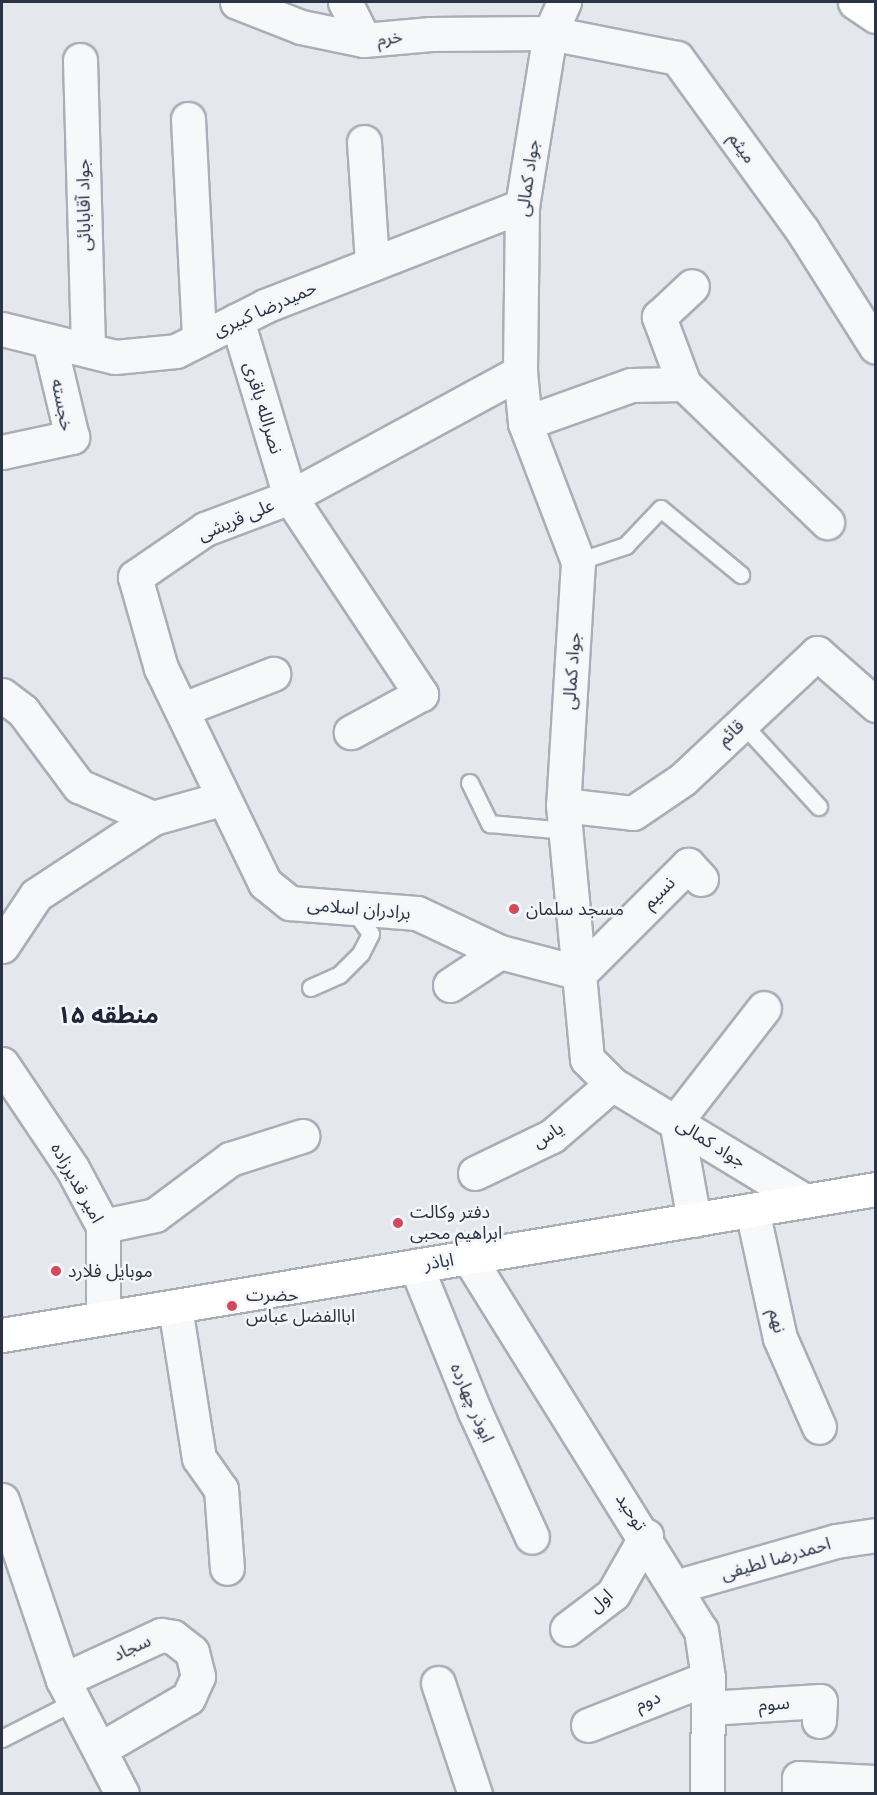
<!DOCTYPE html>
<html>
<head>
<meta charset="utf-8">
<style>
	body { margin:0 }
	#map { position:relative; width:877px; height:1795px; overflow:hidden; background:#e4e7ec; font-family:"Nunito Sans","Noto Sans Arabic",sans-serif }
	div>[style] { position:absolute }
	.roads { filter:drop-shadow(2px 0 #a9aeb7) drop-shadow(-2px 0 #a9aeb7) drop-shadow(0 2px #a9aeb7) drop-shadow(0 -2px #a9aeb7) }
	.service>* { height:16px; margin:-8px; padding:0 8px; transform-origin:8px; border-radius:8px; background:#f7f8fa }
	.minor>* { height:33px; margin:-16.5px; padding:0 16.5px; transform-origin:16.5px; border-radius:16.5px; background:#f7f8fa }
	.tertiary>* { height:33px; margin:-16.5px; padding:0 16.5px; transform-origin:16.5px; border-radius:16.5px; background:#f7f8fa }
	.secondary>* { height:33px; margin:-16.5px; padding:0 16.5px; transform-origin:16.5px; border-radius:16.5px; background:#fff }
	.dots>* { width:16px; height:16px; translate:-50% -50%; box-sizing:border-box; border:3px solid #f4f6f9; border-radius:50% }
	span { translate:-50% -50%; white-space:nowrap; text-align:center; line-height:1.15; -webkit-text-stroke:5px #f4f6f9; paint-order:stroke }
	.street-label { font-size:18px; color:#2b3445 }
	.poi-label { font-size:18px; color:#2b3445 }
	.left { translate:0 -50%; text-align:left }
	.district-label { font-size:24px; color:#1d2536; font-weight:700 }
	.frame { position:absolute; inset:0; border:3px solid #2b3445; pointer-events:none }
</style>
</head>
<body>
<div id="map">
	<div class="roads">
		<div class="service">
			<i style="left:578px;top:562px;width:51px;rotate:-18.4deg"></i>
			<i style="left:626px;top:546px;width:51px;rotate:-46.6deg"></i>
			<i style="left:661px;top:509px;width:104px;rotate:39.5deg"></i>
			<i style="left:742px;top:723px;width:114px;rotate:47.5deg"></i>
			<i style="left:470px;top:783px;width:46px;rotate:64deg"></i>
			<i style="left:490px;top:824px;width:76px;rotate:5.3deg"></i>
			<i style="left:311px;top:988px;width:32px;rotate:-24deg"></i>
			<i style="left:340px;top:975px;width:30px;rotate:-45deg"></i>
			<i style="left:361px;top:954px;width:22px;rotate:-63deg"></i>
			<i style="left:371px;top:934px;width:31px;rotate:-126deg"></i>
			<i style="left:2px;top:1739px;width:82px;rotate:-26.9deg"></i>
		</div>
		<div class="minor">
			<i style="left:237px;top:2px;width:69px;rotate:21.3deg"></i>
			<i style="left:301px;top:27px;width:64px;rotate:11.7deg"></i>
			<i style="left:364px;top:40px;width:67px;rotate:-5.1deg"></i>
			<i style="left:431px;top:34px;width:119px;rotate:-0.5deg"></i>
			<i style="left:550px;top:33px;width:129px;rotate:11.1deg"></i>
			<i style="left:677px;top:58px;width:213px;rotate:54deg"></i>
			<i style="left:802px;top:230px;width:138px;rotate:57.7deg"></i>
			<i style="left:345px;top:2px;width:42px;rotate:63.4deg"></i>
			<i style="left:564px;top:2px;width:34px;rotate:114deg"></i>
			<i style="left:550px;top:33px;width:175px;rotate:99.2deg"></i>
			<i style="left:522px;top:206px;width:166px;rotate:90.7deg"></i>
			<i style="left:520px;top:372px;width:51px;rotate:84.4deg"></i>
			<i style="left:525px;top:423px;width:149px;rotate:69.1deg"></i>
			<i style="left:578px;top:562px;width:243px;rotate:93.5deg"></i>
			<i style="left:563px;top:805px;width:255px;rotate:84.6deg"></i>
			<i style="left:587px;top:1059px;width:35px;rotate:45deg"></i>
			<i style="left:612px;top:1084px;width:226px;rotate:31.2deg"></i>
			<i style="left:80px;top:60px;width:290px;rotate:88.4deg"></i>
			<i style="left:188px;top:119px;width:220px;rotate:87.1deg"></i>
			<i style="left:364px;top:142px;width:122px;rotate:86.2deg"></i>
			<i style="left:237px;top:320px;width:185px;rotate:73.3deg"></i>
			<i style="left:290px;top:497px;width:237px;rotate:56.4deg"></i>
			<i style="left:421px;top:694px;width:80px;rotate:151.5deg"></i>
			<i style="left:2px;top:329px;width:116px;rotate:13.9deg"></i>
			<i style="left:115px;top:357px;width:61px;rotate:-5.6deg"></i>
			<i style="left:176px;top:351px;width:100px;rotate:-26.8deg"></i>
			<i style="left:265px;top:306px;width:276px;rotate:-21.3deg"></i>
			<i style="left:520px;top:372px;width:262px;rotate:151.5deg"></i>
			<i style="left:290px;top:497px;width:91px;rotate:159.4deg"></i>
			<i style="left:205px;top:529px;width:85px;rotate:145.6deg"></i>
			<i style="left:135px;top:577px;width:95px;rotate:74.1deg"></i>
			<i style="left:161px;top:668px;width:239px;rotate:64.2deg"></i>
			<i style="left:265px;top:883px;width:32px;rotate:39deg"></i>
			<i style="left:290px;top:903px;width:127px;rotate:4.5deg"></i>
			<i style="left:417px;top:913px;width:92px;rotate:25.2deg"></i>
			<i style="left:500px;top:952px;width:83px;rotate:14.7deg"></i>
			<i style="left:580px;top:973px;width:153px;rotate:-45deg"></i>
			<i style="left:688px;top:865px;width:19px;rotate:47deg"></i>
			<i style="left:684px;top:384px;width:72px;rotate:-110.5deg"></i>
			<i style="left:659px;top:317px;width:45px;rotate:-43.2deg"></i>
			<i style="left:525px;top:423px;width:113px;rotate:-19.7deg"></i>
			<i style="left:631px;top:385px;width:53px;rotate:-1.1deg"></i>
			<i style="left:684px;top:384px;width:199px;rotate:44deg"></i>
			<i style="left:2px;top:452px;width:72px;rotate:-12.1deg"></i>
			<i style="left:72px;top:437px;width:99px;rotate:-103.5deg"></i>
			<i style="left:2px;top:695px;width:26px;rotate:37deg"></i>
			<i style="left:23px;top:711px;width:94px;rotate:53.3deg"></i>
			<i style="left:79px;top:786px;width:81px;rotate:23.4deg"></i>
			<i style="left:153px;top:818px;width:71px;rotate:-15.6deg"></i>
			<i style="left:183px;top:709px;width:97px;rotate:-21.3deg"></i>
			<i style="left:563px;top:805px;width:70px;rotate:6.5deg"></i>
			<i style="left:633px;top:813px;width:60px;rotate:-34.2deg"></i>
			<i style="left:683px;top:779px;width:184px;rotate:-43.2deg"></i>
			<i style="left:817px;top:653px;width:79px;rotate:41.4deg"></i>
			<i style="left:2px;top:946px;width:61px;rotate:-56.3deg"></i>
			<i style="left:36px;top:895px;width:140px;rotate:-33.3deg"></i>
			<i style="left:450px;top:985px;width:60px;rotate:-33.4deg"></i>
			<i style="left:2px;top:1064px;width:125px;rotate:56.1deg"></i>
			<i style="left:72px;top:1168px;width:66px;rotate:61.9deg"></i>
			<i style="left:103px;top:1226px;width:92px;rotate:90deg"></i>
			<i style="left:475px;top:1173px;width:85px;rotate:-25.7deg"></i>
			<i style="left:552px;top:1136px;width:79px;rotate:-40.9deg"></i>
			<i style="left:752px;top:1210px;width:131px;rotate:77.7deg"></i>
			<i style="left:780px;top:1338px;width:97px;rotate:66.3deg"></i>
			<i style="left:694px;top:1220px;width:101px;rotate:-100.3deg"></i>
			<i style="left:676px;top:1121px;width:143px;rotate:-52.1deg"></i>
			<i style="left:103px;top:1226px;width:53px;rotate:-11.9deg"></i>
			<i style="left:155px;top:1215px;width:94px;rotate:-36.7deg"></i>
			<i style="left:230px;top:1159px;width:76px;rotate:-17.7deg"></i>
			<i style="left:416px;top:1266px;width:157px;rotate:68deg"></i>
			<i style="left:475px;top:1412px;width:137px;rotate:65.5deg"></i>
			<i style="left:175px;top:1307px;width:153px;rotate:81deg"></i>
			<i style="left:199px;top:1458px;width:38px;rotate:55deg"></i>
			<i style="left:221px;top:1489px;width:79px;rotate:85.7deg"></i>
			<i style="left:2px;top:1500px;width:190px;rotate:71.3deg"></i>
			<i style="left:63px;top:1680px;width:128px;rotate:62.6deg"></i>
			<i style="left:678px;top:1586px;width:164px;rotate:-15.9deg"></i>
			<i style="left:836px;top:1541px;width:40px;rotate:-8.5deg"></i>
			<i style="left:567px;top:1629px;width:58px;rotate:-37.3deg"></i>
			<i style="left:613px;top:1594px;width:67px;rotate:-60.4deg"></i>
			<i style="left:63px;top:1680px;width:108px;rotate:-24.7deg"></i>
			<i style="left:161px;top:1635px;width:12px;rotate:9deg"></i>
			<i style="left:173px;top:1637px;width:24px;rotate:38deg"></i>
			<i style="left:192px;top:1652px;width:25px;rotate:76deg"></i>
			<i style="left:198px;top:1676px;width:24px;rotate:114deg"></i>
			<i style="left:188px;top:1698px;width:102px;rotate:149.9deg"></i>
			<i style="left:438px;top:1683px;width:117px;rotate:71.6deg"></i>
			<i style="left:708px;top:1708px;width:112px;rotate:-3.6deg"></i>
			<i style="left:820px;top:1701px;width:20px;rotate:93deg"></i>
			<i style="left:588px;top:1725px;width:129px;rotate:-21.4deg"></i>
			<i style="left:799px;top:1794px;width:16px;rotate:-90deg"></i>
			<i style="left:799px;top:1778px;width:75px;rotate:3.1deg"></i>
		</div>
		<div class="tertiary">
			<i style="left:469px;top:1258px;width:438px;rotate:58.1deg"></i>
			<i style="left:701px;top:1630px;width:49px;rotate:81.7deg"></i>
			<i style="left:708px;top:1678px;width:116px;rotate:90.5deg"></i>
		</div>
		<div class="secondary">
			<i style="left:855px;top:2px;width:25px;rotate:34deg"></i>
			<i style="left:2px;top:1335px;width:886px;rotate:-9.48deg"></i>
		</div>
	</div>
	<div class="dots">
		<i style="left:514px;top:909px;background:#d1495b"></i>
		<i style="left:398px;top:1223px;background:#d1495b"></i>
		<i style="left:56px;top:1271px;background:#d1495b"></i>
		<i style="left:232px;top:1306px;background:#d1495b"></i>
	</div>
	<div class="street-label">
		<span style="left:390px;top:38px;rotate:-6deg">خرم</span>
		<span style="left:742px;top:148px;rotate:54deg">میثم</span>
		<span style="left:528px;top:178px;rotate:-82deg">جواد کمالی</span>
		<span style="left:84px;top:205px;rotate:-91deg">جواد آقابابائی</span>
		<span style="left:265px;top:309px;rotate:-24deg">حمیدرضا کبیری</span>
		<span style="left:62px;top:405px;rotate:79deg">خجسته</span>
		<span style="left:263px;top:408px;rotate:73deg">نصرالله باقری</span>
		<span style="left:236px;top:520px;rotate:-23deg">علی قریشی</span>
		<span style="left:572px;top:671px;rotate:-86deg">جواد کمالی</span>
		<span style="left:731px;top:733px;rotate:-43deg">قائم</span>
		<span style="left:659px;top:893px;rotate:-45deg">نسیم</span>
		<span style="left:359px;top:909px;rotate:5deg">برادران اسلامی</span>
		<span style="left:548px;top:1135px;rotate:-32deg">یاس</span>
		<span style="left:711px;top:1143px;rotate:32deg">جواد کمالی</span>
		<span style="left:77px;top:1183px;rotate:61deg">امیر قدیرزاده</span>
		<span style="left:439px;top:1262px;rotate:-9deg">اباذر</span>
		<span style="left:777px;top:1321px;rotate:76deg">نهم</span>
		<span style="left:472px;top:1403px;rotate:67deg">ابوذر چهارده</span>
		<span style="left:631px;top:1512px;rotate:57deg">توحید</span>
		<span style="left:776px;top:1559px;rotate:-16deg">احمدرضا لطیفی</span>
		<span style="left:601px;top:1601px;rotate:-42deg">اول</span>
		<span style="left:132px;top:1648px;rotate:-25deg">سجاد</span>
		<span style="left:648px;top:1701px;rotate:-21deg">دوم</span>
		<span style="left:774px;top:1704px;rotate:-4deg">سوم</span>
	</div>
	<div class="poi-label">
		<span class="left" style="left:526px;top:909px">مسجد سلمان</span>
		<span class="left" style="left:410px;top:1223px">دفتر وکالت<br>ابراهیم محبی</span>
		<span class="left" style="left:68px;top:1271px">موبایل فلارد</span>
		<span class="left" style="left:246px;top:1306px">حضرت<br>اباالفضل عباس</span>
	</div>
	<div class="district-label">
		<span style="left:108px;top:1016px">منطقه ۱۵</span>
	</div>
	<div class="frame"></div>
</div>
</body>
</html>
